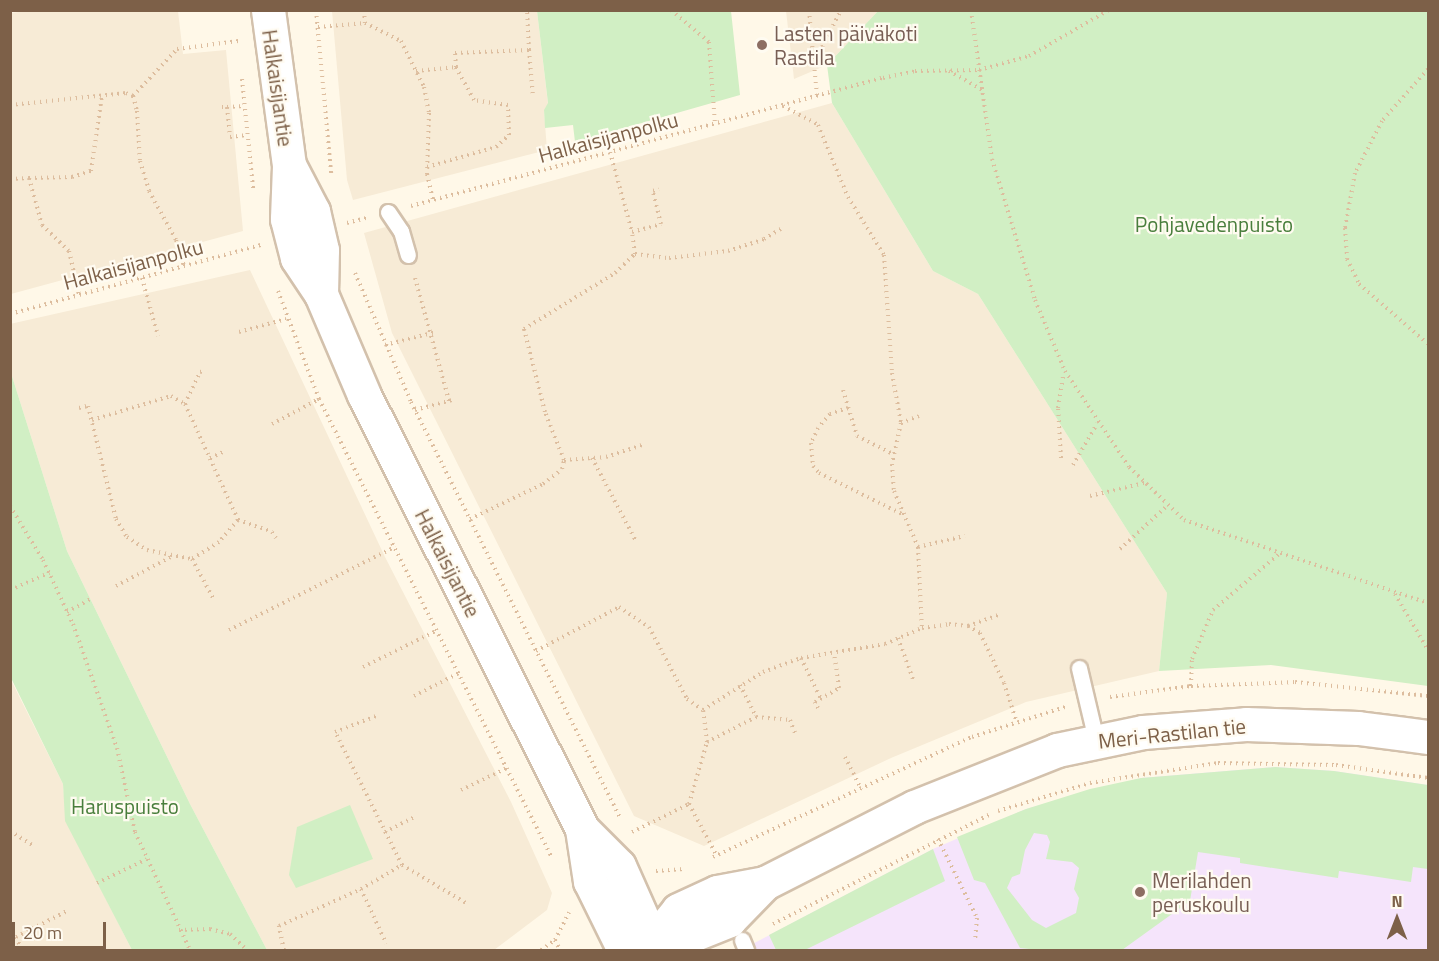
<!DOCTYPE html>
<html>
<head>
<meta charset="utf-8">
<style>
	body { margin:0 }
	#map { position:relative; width:1439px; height:961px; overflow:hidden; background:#fff8e8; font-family:"Titillium Web",sans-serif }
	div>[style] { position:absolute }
	.residential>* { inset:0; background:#f7ebd6 }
	.education>* { inset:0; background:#f5e4fb }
	.green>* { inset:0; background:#d1efc4 }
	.path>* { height:4px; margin-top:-2px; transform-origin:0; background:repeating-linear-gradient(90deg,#ddbd9e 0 1.5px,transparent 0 6px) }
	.roads { filter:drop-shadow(2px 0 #d3c1ac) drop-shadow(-2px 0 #d3c1ac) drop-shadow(0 2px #d3c1ac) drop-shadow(0 -2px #d3c1ac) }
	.service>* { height:15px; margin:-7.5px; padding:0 7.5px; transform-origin:7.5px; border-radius:7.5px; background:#fff }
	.tertiary>* { height:33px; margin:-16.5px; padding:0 16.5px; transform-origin:16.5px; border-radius:16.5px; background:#fff }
	.dots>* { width:16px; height:16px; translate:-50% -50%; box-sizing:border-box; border:3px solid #fffbf1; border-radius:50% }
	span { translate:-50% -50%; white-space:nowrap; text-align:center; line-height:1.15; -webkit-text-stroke:4.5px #fffbf1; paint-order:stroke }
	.education-label { font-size:21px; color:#785e54 }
	.left { translate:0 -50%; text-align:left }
	.street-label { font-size:21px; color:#7d6048 }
	.park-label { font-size:21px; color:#497e3c }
	.frame { position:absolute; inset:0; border:12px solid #7d6048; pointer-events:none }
	.north { position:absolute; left:1367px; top:889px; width:60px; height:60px; -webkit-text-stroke:4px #fffbf1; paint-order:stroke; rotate:0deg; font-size:16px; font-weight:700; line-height:24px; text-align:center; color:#7d6048 }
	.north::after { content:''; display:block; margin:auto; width:21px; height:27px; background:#7d6048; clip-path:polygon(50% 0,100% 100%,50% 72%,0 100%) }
	.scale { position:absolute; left:12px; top:922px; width:94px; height:27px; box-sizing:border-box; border:3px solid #7d6048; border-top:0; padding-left:8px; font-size:18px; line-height:21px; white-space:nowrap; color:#7d6048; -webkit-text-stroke:4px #fffbf1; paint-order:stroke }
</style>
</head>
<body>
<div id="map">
	<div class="residential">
		<i style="clip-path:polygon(33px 10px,178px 11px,183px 54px,226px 50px,243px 231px,11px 294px,11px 13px)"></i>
		<i style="clip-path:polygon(332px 11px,537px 11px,548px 104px,544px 111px,547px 150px,353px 200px,347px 180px)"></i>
		<i style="clip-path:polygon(786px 11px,878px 11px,827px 65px,794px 79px)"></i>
		<i style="clip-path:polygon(832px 103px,933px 271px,978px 294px,1167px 593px,1159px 671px,1026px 702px,891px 758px,704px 846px,634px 816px,392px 333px,364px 233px)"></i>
		<i style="clip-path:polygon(250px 270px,385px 557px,511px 802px,552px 893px,547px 910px,494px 950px,267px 950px,190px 804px,67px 551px,11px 373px,10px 324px)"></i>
		<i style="clip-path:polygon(10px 678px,63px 784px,66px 821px,132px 950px,11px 950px)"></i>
	</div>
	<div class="education">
		<i style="clip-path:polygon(1275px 767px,1334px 771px,1428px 785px,1428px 950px,741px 950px,933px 849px,1026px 809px,1141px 778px)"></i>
	</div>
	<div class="green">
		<i style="clip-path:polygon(537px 11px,731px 11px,740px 95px,575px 142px,573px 125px,545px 128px,544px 110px,548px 103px)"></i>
		<i style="clip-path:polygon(878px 11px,1428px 11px,1428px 686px,1271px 665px,1159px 671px,1167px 593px,978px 294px,933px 271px,832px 103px,827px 65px)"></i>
		<i style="clip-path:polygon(11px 373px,67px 551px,190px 804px,267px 950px,132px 950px,65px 821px,63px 784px,11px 678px)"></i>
		<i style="clip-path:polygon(evenodd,1275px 767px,1334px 771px,1428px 785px,1428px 869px,1413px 867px,1411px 882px,1339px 871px,1338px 878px,1240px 863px,1240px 858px,1198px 852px,1190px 901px,1122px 950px,1038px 950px,1020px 948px,985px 883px,974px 880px,957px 837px,1026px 809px,1090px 789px,1141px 778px,1275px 767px,1034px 833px,1047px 835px,1050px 842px,1046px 859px,1072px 862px,1079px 868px,1074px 889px,1079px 898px,1076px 913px,1046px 928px,1032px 920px,1007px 888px,1012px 877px,1020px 874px,1025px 850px,1034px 833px)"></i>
		<i style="clip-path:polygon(350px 805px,373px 859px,296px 888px,289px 875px,297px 827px)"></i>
		<i style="clip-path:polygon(933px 849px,945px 881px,805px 950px,776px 950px,769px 935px)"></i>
	</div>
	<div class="path">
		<i style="left:108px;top:10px;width:2px;rotate:90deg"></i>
		<i style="left:316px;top:10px;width:164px;rotate:84.7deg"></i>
		<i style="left:364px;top:10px;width:13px;rotate:86deg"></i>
		<i style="left:671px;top:10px;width:50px;rotate:40.1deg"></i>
		<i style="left:709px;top:42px;width:81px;rotate:85.8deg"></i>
		<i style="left:809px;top:10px;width:86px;rotate:84.7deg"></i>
		<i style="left:971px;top:10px;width:150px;rotate:82deg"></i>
		<i style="left:992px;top:159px;width:147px;rotate:73deg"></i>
		<i style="left:1035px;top:300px;width:77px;rotate:67.1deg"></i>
		<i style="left:1065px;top:371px;width:115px;rotate:56.3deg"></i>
		<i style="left:1129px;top:467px;width:76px;rotate:43.9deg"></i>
		<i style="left:1184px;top:520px;width:258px;rotate:18.8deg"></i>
		<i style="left:318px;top:27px;width:47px;rotate:-4.9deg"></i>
		<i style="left:365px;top:23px;width:40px;rotate:26.6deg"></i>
		<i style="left:401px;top:41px;width:51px;rotate:63.4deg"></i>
		<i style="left:424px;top:87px;width:26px;rotate:79deg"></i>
		<i style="left:429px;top:113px;width:61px;rotate:91.9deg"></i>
		<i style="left:427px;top:174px;width:27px;rotate:77deg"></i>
		<i style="left:529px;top:50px;width:46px;rotate:85deg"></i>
		<i style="left:814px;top:63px;width:59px;rotate:-63deg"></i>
		<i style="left:1428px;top:69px;width:69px;rotate:131.5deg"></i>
		<i style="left:1382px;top:121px;width:59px;rotate:117.4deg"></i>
		<i style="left:1355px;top:173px;width:56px;rotate:100.3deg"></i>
		<i style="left:1345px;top:228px;width:31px;rotate:86deg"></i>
		<i style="left:1347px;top:259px;width:28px;rotate:64deg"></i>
		<i style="left:1359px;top:284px;width:91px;rotate:41deg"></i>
		<i style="left:416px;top:71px;width:40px;rotate:-5.7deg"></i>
		<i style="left:949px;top:71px;width:40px;rotate:29.7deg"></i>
		<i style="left:242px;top:79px;width:110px;rotate:84.2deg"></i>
		<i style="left:133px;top:96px;width:64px;rotate:-46.9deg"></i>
		<i style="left:177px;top:49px;width:62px;rotate:-7.5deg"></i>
		<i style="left:10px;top:105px;width:117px;rotate:-5.9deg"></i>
		<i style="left:126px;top:93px;width:8px;rotate:23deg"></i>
		<i style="left:133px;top:96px;width:16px;rotate:75deg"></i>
		<i style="left:137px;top:111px;width:50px;rotate:86.6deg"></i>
		<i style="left:140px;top:161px;width:31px;rotate:73deg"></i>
		<i style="left:149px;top:191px;width:56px;rotate:61.1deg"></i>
		<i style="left:176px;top:240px;width:27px;rotate:73deg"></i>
		<i style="left:783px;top:106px;width:40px;rotate:28deg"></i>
		<i style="left:818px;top:125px;width:78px;rotate:67.4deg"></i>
		<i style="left:848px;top:197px;width:68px;rotate:58.2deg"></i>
		<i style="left:884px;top:255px;width:118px;rotate:86.1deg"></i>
		<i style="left:892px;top:373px;width:51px;rotate:79.8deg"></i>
		<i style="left:222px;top:107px;width:5px"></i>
		<i style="left:227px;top:107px;width:30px;rotate:84deg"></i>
		<i style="left:230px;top:137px;width:17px;rotate:-7deg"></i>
		<i style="left:227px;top:107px;width:17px;rotate:-3deg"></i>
		<i style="left:610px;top:152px;width:83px;rotate:74.6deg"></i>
		<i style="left:632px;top:232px;width:30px;rotate:-15deg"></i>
		<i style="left:661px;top:224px;width:34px;rotate:-104deg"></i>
		<i style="left:653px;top:191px;width:6px;rotate:-18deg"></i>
		<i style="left:427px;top:167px;width:72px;rotate:-16.2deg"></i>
		<i style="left:496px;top:147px;width:18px;rotate:-43deg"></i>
		<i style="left:509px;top:135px;width:30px;rotate:-92deg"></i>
		<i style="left:508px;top:105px;width:34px;rotate:-172deg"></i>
		<i style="left:474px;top:100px;width:38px;rotate:-119deg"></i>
		<i style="left:456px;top:67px;width:14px;rotate:-94deg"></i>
		<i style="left:455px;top:53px;width:74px;rotate:-2.3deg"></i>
		<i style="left:529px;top:50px;width:40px;rotate:-92.9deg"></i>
		<i style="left:29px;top:178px;width:43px;rotate:-1.3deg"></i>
		<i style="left:72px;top:177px;width:20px;rotate:-18deg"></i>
		<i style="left:91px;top:171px;width:76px;rotate:-81.7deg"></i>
		<i style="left:10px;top:179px;width:19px;rotate:-3deg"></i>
		<i style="left:29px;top:178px;width:49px;rotate:74.5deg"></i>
		<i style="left:42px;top:225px;width:37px;rotate:44deg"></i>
		<i style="left:69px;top:251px;width:45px;rotate:77.2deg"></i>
		<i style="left:411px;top:206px;width:489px;rotate:-15.2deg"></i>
		<i style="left:883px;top:78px;width:33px;rotate:-12deg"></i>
		<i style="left:915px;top:71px;width:64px;rotate:-0.9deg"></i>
		<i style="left:979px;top:70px;width:52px;rotate:-15.6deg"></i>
		<i style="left:1029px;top:56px;width:92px;rotate:-29.9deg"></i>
		<i style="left:347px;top:223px;width:20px;rotate:-15deg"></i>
		<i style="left:635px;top:254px;width:34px;rotate:7deg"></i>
		<i style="left:669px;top:258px;width:59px;rotate:-6.8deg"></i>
		<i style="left:728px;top:251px;width:38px;rotate:-18deg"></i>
		<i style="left:764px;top:239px;width:23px;rotate:-31deg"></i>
		<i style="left:355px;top:273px;width:141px;rotate:66.5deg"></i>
		<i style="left:411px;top:402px;width:467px;rotate:63.3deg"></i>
		<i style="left:142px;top:278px;width:60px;rotate:74.6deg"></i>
		<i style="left:415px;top:278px;width:128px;rotate:74.5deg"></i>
		<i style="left:278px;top:291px;width:116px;rotate:69.2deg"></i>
		<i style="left:319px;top:399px;width:513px;rotate:63.08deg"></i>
		<i style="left:10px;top:314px;width:260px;rotate:-15.4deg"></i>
		<i style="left:239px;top:332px;width:49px;rotate:-15.5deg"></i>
		<i style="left:385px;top:345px;width:53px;rotate:-14.3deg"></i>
		<i style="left:843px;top:390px;width:48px;rotate:73.1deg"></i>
		<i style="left:857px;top:436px;width:40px;rotate:26.6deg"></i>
		<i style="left:185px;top:404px;width:35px;rotate:-65deg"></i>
		<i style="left:200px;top:372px;width:5px;rotate:-11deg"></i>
		<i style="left:79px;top:408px;width:9px;rotate:-13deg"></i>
		<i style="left:88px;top:406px;width:116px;rotate:76.1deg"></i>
		<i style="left:116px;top:519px;width:21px;rotate:59deg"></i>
		<i style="left:127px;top:537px;width:24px;rotate:33deg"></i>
		<i style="left:147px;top:550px;width:46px;rotate:11.3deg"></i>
		<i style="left:848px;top:408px;width:19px;rotate:162deg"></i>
		<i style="left:830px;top:414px;width:18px;rotate:131deg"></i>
		<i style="left:818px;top:428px;width:17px;rotate:115deg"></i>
		<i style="left:811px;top:443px;width:23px;rotate:85deg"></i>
		<i style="left:813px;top:466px;width:9px;rotate:49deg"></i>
		<i style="left:819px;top:473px;width:93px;rotate:26.3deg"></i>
		<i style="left:415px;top:410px;width:39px;rotate:-15deg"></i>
		<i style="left:919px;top:416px;width:19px;rotate:159deg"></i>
		<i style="left:901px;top:423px;width:42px;rotate:102.4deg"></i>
		<i style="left:892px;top:464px;width:27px;rotate:86deg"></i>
		<i style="left:894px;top:491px;width:61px;rotate:66.8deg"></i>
		<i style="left:918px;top:547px;width:81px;rotate:87.2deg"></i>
		<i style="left:922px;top:628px;width:27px;rotate:-8deg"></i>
		<i style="left:949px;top:624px;width:19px;rotate:6deg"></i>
		<i style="left:968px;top:626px;width:14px;rotate:30deg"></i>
		<i style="left:980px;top:633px;width:55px;rotate:64.4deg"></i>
		<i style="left:1004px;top:683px;width:40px;rotate:72deg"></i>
		<i style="left:92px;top:420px;width:83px;rotate:-16.9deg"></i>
		<i style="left:171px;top:396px;width:16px;rotate:30deg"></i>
		<i style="left:185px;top:404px;width:128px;rotate:65.4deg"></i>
		<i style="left:238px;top:520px;width:29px;rotate:131deg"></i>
		<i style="left:219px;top:542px;width:32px;rotate:148deg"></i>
		<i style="left:192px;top:559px;width:44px;rotate:61.7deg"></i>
		<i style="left:272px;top:424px;width:53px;rotate:-28deg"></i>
		<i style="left:210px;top:458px;width:14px;rotate:-25deg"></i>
		<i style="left:592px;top:458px;width:94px;rotate:62.1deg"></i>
		<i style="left:1061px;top:458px;width:50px;rotate:-93.4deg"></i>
		<i style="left:1058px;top:408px;width:36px;rotate:-81deg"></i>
		<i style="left:564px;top:460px;width:42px;rotate:-4.1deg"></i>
		<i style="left:606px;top:457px;width:41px;rotate:-18.4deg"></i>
		<i style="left:1073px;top:465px;width:48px;rotate:-59.7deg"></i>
		<i style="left:1090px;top:496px;width:56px;rotate:-13.5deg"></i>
		<i style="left:10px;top:506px;width:63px;rotate:58.6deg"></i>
		<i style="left:43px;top:560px;width:71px;rotate:64.9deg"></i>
		<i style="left:73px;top:624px;width:132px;rotate:70.5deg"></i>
		<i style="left:117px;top:748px;width:86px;rotate:77.9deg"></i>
		<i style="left:135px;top:832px;width:130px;rotate:65deg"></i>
		<i style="left:470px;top:519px;width:81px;rotate:-25.6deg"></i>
		<i style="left:543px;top:484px;width:24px;rotate:-38deg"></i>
		<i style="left:562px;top:469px;width:9px;rotate:-77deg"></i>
		<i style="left:564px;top:460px;width:52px;rotate:-111.6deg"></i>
		<i style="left:545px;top:412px;width:86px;rotate:-104.2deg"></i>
		<i style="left:524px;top:329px;width:107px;rotate:-31.6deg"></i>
		<i style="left:615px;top:273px;width:28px;rotate:-44deg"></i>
		<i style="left:635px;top:254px;width:22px;rotate:-98deg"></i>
		<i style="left:238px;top:520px;width:36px;rotate:19deg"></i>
		<i style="left:272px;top:532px;width:7px;rotate:56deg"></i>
		<i style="left:918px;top:547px;width:48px;rotate:-13.2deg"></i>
		<i style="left:1120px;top:549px;width:65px;rotate:-42.5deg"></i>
		<i style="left:116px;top:586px;width:62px;rotate:-27.8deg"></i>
		<i style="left:10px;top:590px;width:43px;rotate:-23.6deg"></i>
		<i style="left:1395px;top:594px;width:65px;rotate:59.5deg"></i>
		<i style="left:67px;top:612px;width:29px;rotate:-29deg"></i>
		<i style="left:968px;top:626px;width:32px;rotate:-20deg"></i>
		<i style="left:229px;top:630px;width:186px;rotate:-26.6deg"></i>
		<i style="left:898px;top:638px;width:44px;rotate:69.9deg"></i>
		<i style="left:536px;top:651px;width:94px;rotate:-27.9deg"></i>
		<i style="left:619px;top:607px;width:36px;rotate:34deg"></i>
		<i style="left:649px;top:627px;width:81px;rotate:62.2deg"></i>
		<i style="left:687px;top:699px;width:19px;rotate:35deg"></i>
		<i style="left:703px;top:710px;width:71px;rotate:-32.3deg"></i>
		<i style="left:763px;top:672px;width:40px;rotate:-20.2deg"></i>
		<i style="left:801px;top:658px;width:85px;rotate:-9.5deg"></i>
		<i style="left:885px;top:644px;width:40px;rotate:-23.4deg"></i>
		<i style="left:801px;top:658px;width:46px;rotate:64deg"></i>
		<i style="left:363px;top:667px;width:84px;rotate:-26.3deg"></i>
		<i style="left:740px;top:685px;width:36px;rotate:63deg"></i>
		<i style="left:1191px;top:686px;width:27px;rotate:-88deg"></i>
		<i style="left:1192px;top:659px;width:53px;rotate:-66.8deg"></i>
		<i style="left:1213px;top:610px;width:87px;rotate:-40.3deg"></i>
		<i style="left:414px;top:696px;width:51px;rotate:-27.1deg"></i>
		<i style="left:1110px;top:697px;width:82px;rotate:-7.7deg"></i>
		<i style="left:1191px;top:686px;width:104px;rotate:-2.2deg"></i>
		<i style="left:1295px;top:682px;width:134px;rotate:6deg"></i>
		<i style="left:818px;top:708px;width:7px;rotate:-117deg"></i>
		<i style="left:815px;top:702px;width:28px;rotate:-30deg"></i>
		<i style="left:839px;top:688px;width:34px;rotate:-98deg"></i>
		<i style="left:707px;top:742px;width:55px;rotate:-27deg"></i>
		<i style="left:756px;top:717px;width:34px;rotate:5deg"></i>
		<i style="left:790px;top:720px;width:14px;rotate:69deg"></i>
		<i style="left:845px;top:757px;width:36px;rotate:63deg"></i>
		<i style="left:461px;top:790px;width:51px;rotate:-25.6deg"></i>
		<i style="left:689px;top:804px;width:59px;rotate:61.7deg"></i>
		<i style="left:998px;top:811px;width:96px;rotate:-16.9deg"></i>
		<i style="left:1090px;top:783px;width:130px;rotate:-8.9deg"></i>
		<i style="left:1218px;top:763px;width:118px;rotate:1deg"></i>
		<i style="left:1336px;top:765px;width:93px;rotate:8deg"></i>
		<i style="left:10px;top:831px;width:28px;rotate:32deg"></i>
		<i style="left:385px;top:832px;width:34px;rotate:-27deg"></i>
		<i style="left:632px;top:832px;width:64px;rotate:-26.2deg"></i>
		<i style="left:689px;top:804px;width:65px;rotate:-73.8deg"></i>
		<i style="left:707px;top:742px;width:32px;rotate:-97deg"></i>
		<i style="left:938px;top:839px;width:88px;rotate:63.7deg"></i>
		<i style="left:977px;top:918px;width:23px;rotate:95deg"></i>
		<i style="left:713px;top:857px;width:285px;rotate:-24.9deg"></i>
		<i style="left:972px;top:737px;width:98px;rotate:-17.9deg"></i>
		<i style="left:402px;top:865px;width:74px;rotate:30.7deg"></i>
		<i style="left:656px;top:871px;width:28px;rotate:-4deg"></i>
		<i style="left:97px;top:883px;width:55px;rotate:-25.6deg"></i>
		<i style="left:361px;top:889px;width:60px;rotate:65.2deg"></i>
		<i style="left:773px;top:924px;width:242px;rotate:-26.8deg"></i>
		<i style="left:179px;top:930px;width:31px;rotate:-2deg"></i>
		<i style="left:210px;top:929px;width:21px;rotate:14deg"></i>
		<i style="left:230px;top:934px;width:23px;rotate:43deg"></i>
		<i style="left:10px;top:936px;width:6px;rotate:9deg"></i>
		<i style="left:16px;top:937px;width:57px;rotate:-27deg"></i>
		<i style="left:16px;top:937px;width:14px;rotate:65deg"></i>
		<i style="left:555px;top:940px;width:11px;rotate:63deg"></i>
		<i style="left:284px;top:950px;width:25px;rotate:-102deg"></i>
		<i style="left:279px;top:926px;width:90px;rotate:-24.3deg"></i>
		<i style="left:361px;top:889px;width:48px;rotate:-30.3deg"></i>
		<i style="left:402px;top:865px;width:149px;rotate:-116.7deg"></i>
		<i style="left:335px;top:732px;width:44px;rotate:-21.3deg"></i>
		<i style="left:541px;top:950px;width:17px;rotate:-36deg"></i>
		<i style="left:555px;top:940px;width:31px;rotate:-63deg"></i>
	</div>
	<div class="roads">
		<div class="service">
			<i style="left:388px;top:212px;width:23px;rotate:56deg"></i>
			<i style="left:401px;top:231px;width:25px;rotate:74deg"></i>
			<i style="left:1079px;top:668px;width:74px;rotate:76.7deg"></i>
			<i style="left:742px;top:940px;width:11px;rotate:68deg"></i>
		</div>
		<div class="tertiary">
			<i style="left:268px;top:10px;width:157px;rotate:82.3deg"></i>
			<i style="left:289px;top:166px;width:53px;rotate:92.2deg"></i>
			<i style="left:287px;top:219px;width:40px;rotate:75.6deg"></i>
			<i style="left:297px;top:258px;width:43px;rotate:56.3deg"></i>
			<i style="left:321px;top:294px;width:110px;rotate:66.9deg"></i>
			<i style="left:364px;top:395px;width:486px;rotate:63.3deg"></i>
			<i style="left:582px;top:829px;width:52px;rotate:45deg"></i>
			<i style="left:619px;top:866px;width:79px;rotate:66deg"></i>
			<i style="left:290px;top:167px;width:50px;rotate:62.4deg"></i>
			<i style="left:313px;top:211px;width:40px;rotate:77deg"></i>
			<i style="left:322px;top:250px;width:44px;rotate:91.3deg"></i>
			<i style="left:582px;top:829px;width:53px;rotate:81.3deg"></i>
			<i style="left:590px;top:881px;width:77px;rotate:63.8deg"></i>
			<i style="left:658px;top:935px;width:37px;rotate:-2deg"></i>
			<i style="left:695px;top:934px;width:37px;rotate:-22deg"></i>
			<i style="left:729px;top:920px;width:52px;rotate:-45.8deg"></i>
			<i style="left:628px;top:950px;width:34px;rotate:-27deg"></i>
			<i style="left:658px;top:935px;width:32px;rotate:-51deg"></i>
			<i style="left:678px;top:910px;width:43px;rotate:-24.8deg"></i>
			<i style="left:717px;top:892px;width:49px;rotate:-10.6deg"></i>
			<i style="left:765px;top:883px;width:167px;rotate:-27deg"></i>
			<i style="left:914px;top:807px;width:154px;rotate:-21.7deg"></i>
			<i style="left:1057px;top:750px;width:88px;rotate:-11.8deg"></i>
			<i style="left:1143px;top:732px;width:103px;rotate:-4.4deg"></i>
			<i style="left:1246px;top:724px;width:112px;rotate:2deg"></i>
			<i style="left:1358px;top:728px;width:71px;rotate:7.3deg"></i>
		</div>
	</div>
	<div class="dots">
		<i style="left:762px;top:45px;background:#8d6e63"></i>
		<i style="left:1140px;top:892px;background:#8d6e63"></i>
	</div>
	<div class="education-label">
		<span class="left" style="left:774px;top:45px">Lasten päiväkoti<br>Rastila</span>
		<span class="left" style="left:1152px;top:892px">Merilahden<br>peruskoulu</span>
	</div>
	<div class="street-label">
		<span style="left:278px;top:88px;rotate:82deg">Halkaisijantie</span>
		<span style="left:608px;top:137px;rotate:-15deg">Halkaisijanpolku</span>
		<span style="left:133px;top:264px;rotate:-15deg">Halkaisijanpolku</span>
		<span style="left:448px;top:563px;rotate:63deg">Halkaisijantie</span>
		<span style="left:1172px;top:733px;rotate:-6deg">Meri-Rastilan tie</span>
	</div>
	<div class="park-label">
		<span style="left:1214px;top:224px">Pohjavedenpuisto</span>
		<span style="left:125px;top:806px">Haruspuisto</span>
	</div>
	<div class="frame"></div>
	<div class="north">N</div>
	<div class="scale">20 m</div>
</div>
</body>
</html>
